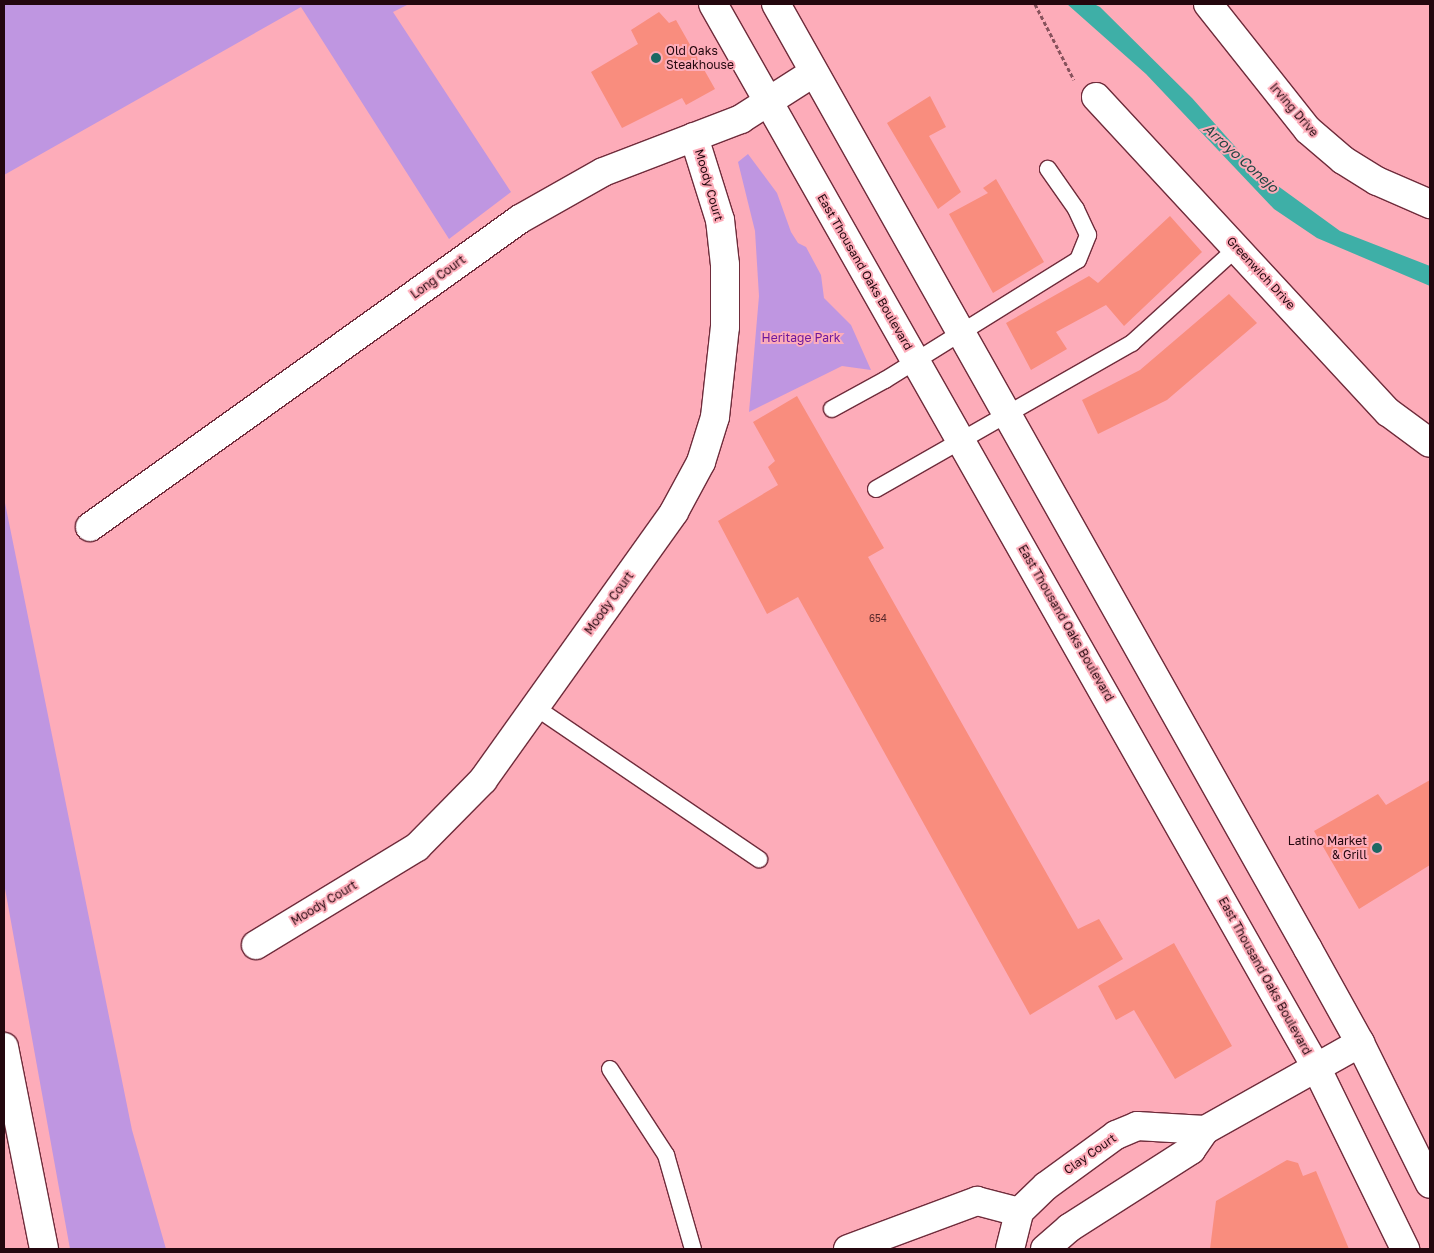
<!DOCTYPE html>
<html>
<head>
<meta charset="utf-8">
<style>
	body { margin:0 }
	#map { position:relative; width:1434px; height:1253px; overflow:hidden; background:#fdacb9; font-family:"Golos Text",sans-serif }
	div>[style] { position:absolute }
	.green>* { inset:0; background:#bf96e1 }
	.water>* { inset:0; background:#3eafa7 }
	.building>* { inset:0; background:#f98d7e }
	.path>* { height:3px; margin-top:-1.5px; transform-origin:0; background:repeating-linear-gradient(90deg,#87525c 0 4px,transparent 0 6.5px) }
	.roads { filter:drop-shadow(1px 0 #6f2c3b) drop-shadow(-1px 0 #6f2c3b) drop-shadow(0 1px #6f2c3b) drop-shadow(0 -1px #6f2c3b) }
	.lane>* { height:16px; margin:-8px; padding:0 8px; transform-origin:8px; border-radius:8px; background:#fff }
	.street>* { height:28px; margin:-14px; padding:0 14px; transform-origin:14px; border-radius:14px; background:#fff }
	.primary>* { height:28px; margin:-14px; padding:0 14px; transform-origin:14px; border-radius:14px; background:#fff }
	.highway>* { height:28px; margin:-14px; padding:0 14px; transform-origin:14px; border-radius:14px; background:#fff }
	.dots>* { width:14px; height:14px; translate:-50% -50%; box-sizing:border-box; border:2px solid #fdacb9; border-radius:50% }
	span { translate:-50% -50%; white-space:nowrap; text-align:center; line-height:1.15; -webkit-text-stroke:4px #fdacb9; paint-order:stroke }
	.number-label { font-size:10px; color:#58282a }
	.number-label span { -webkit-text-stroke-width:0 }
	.poi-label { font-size:12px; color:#23070e }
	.left { translate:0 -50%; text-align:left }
	.right { translate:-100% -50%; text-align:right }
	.street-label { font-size:12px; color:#23070e }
	.park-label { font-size:12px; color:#6d179d }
	.water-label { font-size:14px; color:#254644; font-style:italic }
	.frame { position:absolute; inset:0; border:5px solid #23070e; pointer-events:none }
</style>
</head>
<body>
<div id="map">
	<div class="green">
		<i style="clip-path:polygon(4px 4px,409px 4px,393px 12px,511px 192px,449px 239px,301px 7px,4px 175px)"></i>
		<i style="clip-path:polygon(748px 154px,777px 193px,791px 232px,798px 243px,806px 247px,821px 275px,824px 298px,851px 325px,871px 370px,842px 366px,749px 412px,759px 296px,755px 231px,738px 162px)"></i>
		<i style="clip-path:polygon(4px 498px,132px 1130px,166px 1249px,70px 1249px,4px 883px)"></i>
	</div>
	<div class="water">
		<i style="clip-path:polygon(1067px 4px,1094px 4px,1100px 7px,1192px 98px,1256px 170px,1340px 231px,1430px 266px,1430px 286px,1317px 238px,1274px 209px,1146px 74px)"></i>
	</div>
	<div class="building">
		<i style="clip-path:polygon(659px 12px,669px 23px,676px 20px,715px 89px,686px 105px,682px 98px,622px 128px,591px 72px,638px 44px,631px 30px)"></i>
		<i style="clip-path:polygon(930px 96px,946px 127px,929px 136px,961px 192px,938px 209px,887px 123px)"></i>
		<i style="clip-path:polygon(996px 179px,1044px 262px,993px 293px,949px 214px,988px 193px,983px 188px)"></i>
		<i style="clip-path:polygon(1170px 216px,1202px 252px,1124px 326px,1106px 305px,1056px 332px,1067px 349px,1031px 370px,1006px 323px,1089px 276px,1098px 283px)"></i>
		<i style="clip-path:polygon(1229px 294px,1257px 323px,1167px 400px,1098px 434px,1082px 400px,1140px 370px)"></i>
		<i style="clip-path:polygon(797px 396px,884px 548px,868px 557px,1078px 929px,1099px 919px,1123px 959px,1030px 1015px,798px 597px,767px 614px,718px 521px,778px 485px,768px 467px,775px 461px,753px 422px)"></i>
		<i style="clip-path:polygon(1430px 780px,1430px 865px,1359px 909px,1314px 831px,1378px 794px,1386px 805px)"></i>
		<i style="clip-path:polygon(1174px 943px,1232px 1046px,1175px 1079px,1134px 1010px,1116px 1020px,1098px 986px)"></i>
		<i style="clip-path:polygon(1287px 1160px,1298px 1163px,1303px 1176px,1316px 1171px,1349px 1249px,1210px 1249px,1216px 1201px)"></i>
	</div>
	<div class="path">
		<i style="left:1035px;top:4px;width:85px;rotate:62.8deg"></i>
	</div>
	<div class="roads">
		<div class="lane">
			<i style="left:832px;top:409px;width:60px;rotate:-28.7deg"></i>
			<i style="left:885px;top:380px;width:227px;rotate:-31.9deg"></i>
			<i style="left:1078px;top:260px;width:27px;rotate:-68deg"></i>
			<i style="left:1088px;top:235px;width:29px;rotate:-115deg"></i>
			<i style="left:1076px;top:209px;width:49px;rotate:-125deg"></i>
			<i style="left:876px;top:489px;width:295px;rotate:-29.7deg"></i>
			<i style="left:1132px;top:343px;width:143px;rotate:-42.2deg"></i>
			<i style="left:535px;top:707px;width:271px;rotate:34.2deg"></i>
			<i style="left:610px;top:1069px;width:103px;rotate:56.9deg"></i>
			<i style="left:666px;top:1155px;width:98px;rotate:74deg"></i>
		</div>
		<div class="street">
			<i style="left:1208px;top:4px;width:161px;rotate:51.6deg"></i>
			<i style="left:1308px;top:130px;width:46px;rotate:40.6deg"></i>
			<i style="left:1343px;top:160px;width:40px;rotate:32deg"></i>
			<i style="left:1377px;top:181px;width:58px;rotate:23.5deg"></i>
			<i style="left:1096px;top:97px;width:430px;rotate:47.2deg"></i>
			<i style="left:1388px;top:412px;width:52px;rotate:36.4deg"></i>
			<i style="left:90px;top:527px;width:529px;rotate:-35.61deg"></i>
			<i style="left:520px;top:219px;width:95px;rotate:-29.5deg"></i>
			<i style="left:603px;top:172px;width:148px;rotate:-21deg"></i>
			<i style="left:741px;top:119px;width:85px;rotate:-32.6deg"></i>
			<i style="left:256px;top:945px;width:188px;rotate:-31.3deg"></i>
			<i style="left:417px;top:847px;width:94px;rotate:-45.4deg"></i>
			<i style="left:483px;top:780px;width:329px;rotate:-54.5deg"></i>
			<i style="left:674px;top:512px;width:57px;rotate:-61.6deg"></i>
			<i style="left:701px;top:462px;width:47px;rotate:-72.7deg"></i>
			<i style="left:715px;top:417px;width:91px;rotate:-83.7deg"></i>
			<i style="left:725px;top:327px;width:62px;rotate:-90deg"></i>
			<i style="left:725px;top:265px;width:45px;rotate:-96.3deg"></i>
			<i style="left:720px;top:220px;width:87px;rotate:-107.4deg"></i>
			<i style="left:848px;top:1249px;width:138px;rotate:-20.4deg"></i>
			<i style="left:977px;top:1201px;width:43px;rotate:14.7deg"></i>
			<i style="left:1010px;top:1249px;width:38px;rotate:-76deg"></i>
			<i style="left:1019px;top:1212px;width:37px;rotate:-44deg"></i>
			<i style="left:1046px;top:1186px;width:87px;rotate:-36.1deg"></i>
			<i style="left:1116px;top:1135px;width:23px;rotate:-23deg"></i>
			<i style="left:1137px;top:1126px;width:68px;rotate:3.4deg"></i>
			<i style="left:1045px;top:1249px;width:32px;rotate:-41deg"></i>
			<i style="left:1069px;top:1228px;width:145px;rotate:-32.6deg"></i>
			<i style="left:1191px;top:1150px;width:24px;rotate:-55deg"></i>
			<i style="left:1205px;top:1130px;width:178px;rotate:-29.3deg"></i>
		</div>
		<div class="primary">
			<i style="left:713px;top:4px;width:1222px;rotate:60.44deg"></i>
			<i style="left:1316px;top:1067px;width:203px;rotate:63.9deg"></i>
			<i style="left:776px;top:4px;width:1084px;rotate:60.62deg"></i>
			<i style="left:1308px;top:949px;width:107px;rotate:61deg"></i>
			<i style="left:1360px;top:1043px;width:157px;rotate:63.6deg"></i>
		</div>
		<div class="highway">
			<i style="left:4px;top:1047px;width:206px;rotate:78.8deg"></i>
		</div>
	</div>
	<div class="dots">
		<i style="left:656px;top:58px;background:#1c6863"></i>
		<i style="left:1377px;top:848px;background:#1c6863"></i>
	</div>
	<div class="number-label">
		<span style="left:878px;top:619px">654</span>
	</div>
	<div class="poi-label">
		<span class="left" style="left:666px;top:58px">Old Oaks<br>Steakhouse</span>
		<span class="right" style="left:1367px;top:848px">Latino Market<br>&amp; Grill</span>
	</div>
	<div class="street-label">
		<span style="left:1294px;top:110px;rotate:49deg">Irving Drive</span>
		<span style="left:709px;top:185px;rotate:74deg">Moody Court</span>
		<span style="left:865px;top:272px;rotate:60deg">East Thousand Oaks Boulevard</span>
		<span style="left:1261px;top:273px;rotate:47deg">Greenwich Drive</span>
		<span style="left:438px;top:277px;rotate:-36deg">Long Court</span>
		<span style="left:609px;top:603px;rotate:-54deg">Moody Court</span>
		<span style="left:1066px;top:623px;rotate:60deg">East Thousand Oaks Boulevard</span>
		<span style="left:324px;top:903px;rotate:-31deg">Moody Court</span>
		<span style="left:1265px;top:976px;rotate:61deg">East Thousand Oaks Boulevard</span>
		<span style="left:1090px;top:1154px;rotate:-35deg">Clay Court</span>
	</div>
	<div class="park-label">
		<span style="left:801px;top:338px">Heritage Park</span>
	</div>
	<div class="water-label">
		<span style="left:1241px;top:158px;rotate:42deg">Arroyo Conejo</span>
	</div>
	<div class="frame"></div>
</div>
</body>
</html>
